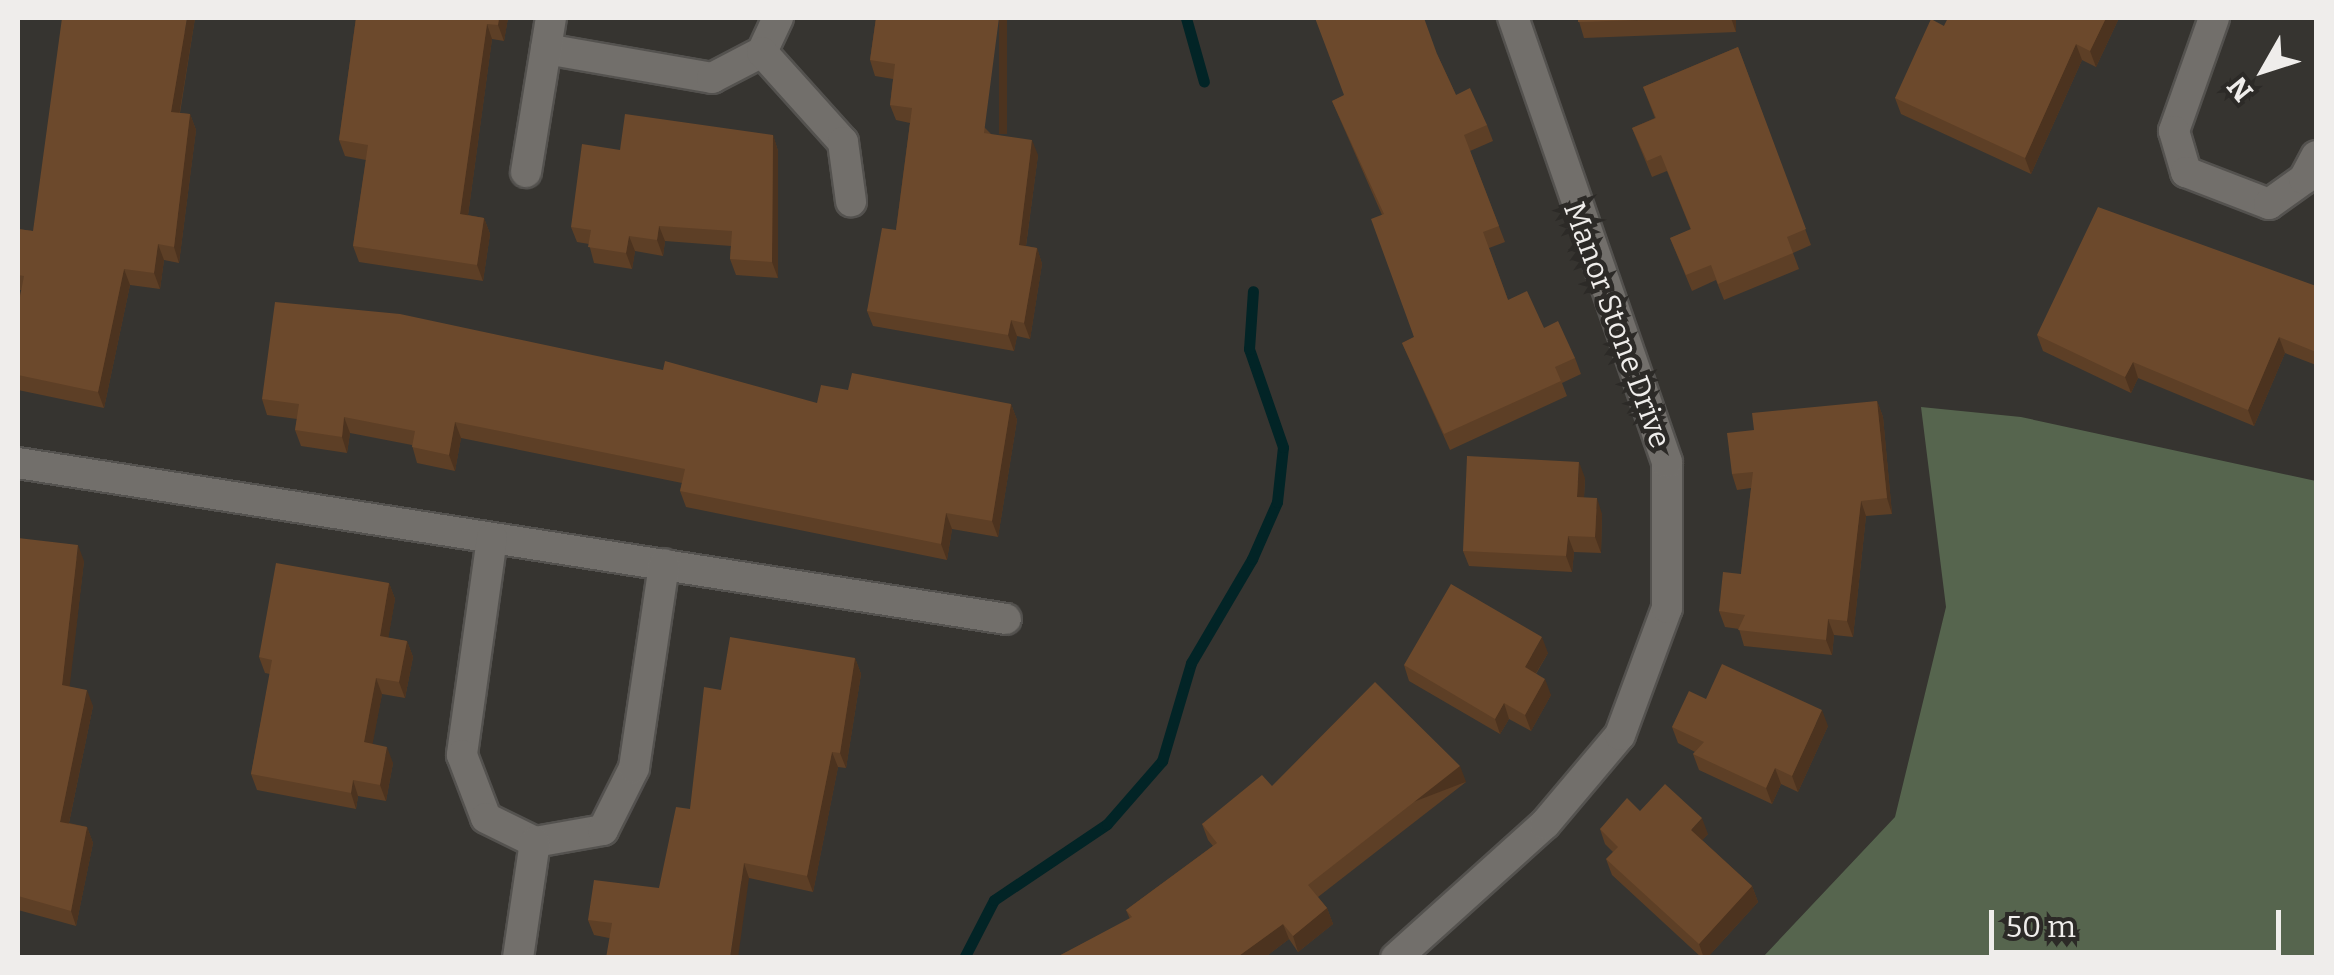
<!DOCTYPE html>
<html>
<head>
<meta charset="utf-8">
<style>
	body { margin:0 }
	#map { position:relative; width:2334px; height:975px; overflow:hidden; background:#363430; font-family:Bitter,serif }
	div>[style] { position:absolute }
	.green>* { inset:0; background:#56654e }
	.stream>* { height:11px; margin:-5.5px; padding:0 5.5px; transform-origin:5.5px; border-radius:5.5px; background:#022426 }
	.roads { filter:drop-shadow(2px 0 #54524f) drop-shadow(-2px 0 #54524f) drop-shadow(0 2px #54524f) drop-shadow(0 -2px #54524f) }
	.street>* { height:30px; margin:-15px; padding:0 15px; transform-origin:15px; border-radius:15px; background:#726f6b }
	.wall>* { inset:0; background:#5d3f26 }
	.shaded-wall>* { inset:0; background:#4c331f; transform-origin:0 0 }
	.building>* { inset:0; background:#6c492c }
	span { translate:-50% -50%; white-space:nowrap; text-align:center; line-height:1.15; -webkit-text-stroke:9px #2c2a27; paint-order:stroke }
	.street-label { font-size:30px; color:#efedeb }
	.frame { position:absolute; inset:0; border:20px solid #efedeb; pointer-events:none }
	.north { position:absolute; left:2214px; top:20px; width:100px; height:100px; -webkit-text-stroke:8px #2c2a27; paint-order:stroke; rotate:231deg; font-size:28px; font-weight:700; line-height:40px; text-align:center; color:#efedeb }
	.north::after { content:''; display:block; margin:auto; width:35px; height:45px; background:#efedeb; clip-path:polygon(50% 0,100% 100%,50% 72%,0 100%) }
	.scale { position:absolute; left:1989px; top:910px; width:292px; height:45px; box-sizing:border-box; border:5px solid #efedeb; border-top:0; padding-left:12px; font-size:30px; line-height:35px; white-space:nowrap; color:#efedeb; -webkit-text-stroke:8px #2c2a27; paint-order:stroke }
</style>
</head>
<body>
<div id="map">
	<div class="green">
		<i style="clip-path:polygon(1921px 407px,2021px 417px,2316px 481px,2316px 957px,1763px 957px,1895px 817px,1946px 607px)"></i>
	</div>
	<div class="stream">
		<i style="left:1186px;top:18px;width:66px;rotate:74.3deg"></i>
		<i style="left:964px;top:958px;width:65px;rotate:-62.7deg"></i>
		<i style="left:994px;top:900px;width:136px;rotate:-33.9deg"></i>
		<i style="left:1107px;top:824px;width:84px;rotate:-48.9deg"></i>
		<i style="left:1162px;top:761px;width:102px;rotate:-73.5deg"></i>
		<i style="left:1191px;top:663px;width:121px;rotate:-59.6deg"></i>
		<i style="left:1252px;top:559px;width:62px;rotate:-66.3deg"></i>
		<i style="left:1277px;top:502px;width:55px;rotate:-83.8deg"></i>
		<i style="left:1283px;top:447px;width:104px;rotate:-109.1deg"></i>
		<i style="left:1249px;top:349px;width:58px;rotate:-86.1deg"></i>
	</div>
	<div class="roads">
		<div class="street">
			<i style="left:2214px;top:18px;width:120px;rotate:109.5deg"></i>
			<i style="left:2174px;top:131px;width:43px;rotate:73.7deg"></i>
			<i style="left:2186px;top:172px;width:89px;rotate:21.1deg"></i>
			<i style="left:2269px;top:204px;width:43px;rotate:-35.5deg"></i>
			<i style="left:2304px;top:179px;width:26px;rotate:-62deg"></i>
			<i style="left:546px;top:49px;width:169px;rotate:9.9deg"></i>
			<i style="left:712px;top:78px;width:56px;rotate:-27.5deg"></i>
			<i style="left:762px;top:52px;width:38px;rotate:-65deg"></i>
			<i style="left:762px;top:52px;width:121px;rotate:48deg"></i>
			<i style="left:843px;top:142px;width:60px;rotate:82.3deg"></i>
			<i style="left:526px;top:172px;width:156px;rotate:-80.8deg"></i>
			<i style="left:18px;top:463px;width:1000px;rotate:8.97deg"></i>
			<i style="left:492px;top:538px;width:219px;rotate:97.9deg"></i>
			<i style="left:462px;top:755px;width:67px;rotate:69.1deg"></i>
			<i style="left:486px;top:818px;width:55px;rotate:26.1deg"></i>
			<i style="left:535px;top:842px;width:69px;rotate:-10deg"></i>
			<i style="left:603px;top:830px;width:69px;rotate:-63.4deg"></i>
			<i style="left:634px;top:768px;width:206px;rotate:-81.6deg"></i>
			<i style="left:518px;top:958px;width:117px;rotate:-81.7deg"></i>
			<i style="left:1396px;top:958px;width:200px;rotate:-42deg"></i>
			<i style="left:1545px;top:824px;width:116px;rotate:-49.9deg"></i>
			<i style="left:1620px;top:735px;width:135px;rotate:-69.7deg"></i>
			<i style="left:1667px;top:608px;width:146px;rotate:-90deg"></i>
			<i style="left:1667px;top:462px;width:470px;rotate:-109.1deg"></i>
		</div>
	</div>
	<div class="wall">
		<i style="clip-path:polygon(195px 18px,180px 113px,190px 114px,196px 130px,179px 263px,164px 260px,160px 289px,130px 285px,104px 408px,18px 390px,18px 307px,21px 290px,18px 290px,18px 229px,33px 231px)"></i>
		<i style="clip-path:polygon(356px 18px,508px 18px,504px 41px,492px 39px,468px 215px,484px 218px,490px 234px,483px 281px,359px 262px,353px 246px,366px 160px,345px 156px,339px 140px)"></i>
		<i style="clip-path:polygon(876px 18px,991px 134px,1038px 155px,1026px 246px,1037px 248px,1042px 264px,1030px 339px,1017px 336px,1014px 351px,873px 326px,867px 311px,896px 230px,910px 123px,896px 120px,890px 105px,893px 79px,875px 76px,870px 60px)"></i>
		<i style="clip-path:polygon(1578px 18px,1736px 18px,1736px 32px,1584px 38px)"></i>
		<i style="clip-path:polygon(1948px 18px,2119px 18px,2096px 67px,2082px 60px,2031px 174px,1901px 114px,1895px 98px,1944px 26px)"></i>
		<i style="clip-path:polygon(1738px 47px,1811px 245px,1793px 253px,1799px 269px,1724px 300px,1716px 280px,1692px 291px,1670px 238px,1691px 230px,1667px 171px,1652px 177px,1632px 128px,1655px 118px,1643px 87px)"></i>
		<i style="clip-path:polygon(1437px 54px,1456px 95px,1487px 125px,1493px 141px,1470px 151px,1505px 242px,1489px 248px,1508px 300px,1544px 328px,1575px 358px,1581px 374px,1562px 383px,1567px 396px,1450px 450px,1402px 343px,1414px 337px,1382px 215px,1332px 101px)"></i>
		<i style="clip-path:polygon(773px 135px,778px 151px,778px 278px,736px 275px,730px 259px,731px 246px,665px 241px,663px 256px,635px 251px,632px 269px,594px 263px,589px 244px,577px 242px,571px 227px)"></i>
		<i style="clip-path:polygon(2316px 286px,2316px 365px,2285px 353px,2254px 426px,2138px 378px,2131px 393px,2043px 351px,2037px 335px)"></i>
		<i style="clip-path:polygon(848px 390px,1011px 404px,1017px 420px,998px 537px,952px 529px,947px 560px,686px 507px,680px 491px,682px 483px,461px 438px,455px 471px,417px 463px,412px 445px,350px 433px,347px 453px,301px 446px,295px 430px,297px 419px,267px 415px,262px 399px,817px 403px)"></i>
		<i style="clip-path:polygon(1877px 401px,1883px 417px,1892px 514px,1866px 516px,1853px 637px,1834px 635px,1832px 655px,1744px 646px,1739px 629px,1725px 627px,1719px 611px,1741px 574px,1751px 488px,1737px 490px,1732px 474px,1754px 430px)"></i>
		<i style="clip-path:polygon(1585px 478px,1584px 498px,1602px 514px,1601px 553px,1574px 552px,1572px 572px,1469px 566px,1463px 551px)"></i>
		<i style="clip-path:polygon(18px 538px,84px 561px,69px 687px,93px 706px,69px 823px,87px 827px,93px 843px,76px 926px,18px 910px)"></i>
		<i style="clip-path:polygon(389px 583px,395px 599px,388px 638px,407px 641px,413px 657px,405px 698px,382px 694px,372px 744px,393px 763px,386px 801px,358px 796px,356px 809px,257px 790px,251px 774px,270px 674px,265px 673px,259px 657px)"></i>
		<i style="clip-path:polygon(1548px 653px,1536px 674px,1551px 695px,1531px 731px,1509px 719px,1500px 734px,1409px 681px,1404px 665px)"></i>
		<i style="clip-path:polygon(855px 658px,861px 674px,846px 768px,838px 767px,813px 892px,749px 878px,609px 938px,594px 935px,588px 920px,659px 888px,690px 809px,721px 690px)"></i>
		<i style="clip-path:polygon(1706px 699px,1828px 726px,1798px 792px,1781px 784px,1772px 804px,1699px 770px,1693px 754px,1695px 752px,1678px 743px,1672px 727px)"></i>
		<i style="clip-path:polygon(1466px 782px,1318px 897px,1327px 908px,1333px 924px,1298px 952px,1289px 939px,1264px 958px,1055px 958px,1130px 919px,1126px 910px,1213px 846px,1208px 840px,1202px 824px,1272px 786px)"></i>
		<i style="clip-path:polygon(1640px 811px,1708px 834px,1702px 840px,1752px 886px,1758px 902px,1707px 958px,1702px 958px,1612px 875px,1606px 859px,1613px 852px,1605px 844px,1600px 829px)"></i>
	</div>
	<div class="shaded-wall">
		<i style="clip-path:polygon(187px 18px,195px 18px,177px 128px,171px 112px)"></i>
		<i style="clip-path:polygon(499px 18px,508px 18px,504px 41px,498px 25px)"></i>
		<i style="left:999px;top:18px;width:8px;height:116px"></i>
		<i style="clip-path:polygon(1731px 18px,1736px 18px,1736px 32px)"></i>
		<i style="clip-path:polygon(2106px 18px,2119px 18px,2096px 67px,2090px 51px)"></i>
		<i style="clip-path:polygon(487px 24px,492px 39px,466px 230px,460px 214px)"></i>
		<i style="clip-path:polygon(2076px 44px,2082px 60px,2031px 174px,2025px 158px)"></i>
		<i style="clip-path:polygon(190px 114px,196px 130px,179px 263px,174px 247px)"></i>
		<i style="clip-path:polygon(773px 135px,778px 151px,778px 278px,772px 262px)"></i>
		<i style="clip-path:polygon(1032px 140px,1038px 155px,1024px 260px,1019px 245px)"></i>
		<i style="clip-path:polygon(484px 218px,490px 234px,483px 281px,477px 265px)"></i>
		<i style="clip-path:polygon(659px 226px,665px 241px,663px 256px,657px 240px)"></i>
		<i style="clip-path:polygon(629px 236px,635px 251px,632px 269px,626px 253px)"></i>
		<i style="clip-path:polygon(158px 244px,164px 260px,160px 289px,154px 273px)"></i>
		<i style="clip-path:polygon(1037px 248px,1042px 264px,1030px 339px,1024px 323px)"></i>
		<i style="clip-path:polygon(124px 269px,130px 285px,104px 408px,98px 392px)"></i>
		<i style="clip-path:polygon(1011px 320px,1017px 336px,1014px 351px,1008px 335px)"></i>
		<i style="clip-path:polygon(2279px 337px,2285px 353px,2254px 426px,2248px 410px)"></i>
		<i style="clip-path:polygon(2133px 362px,2138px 378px,2131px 393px,2125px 377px)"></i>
		<i style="clip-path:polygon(1877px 401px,1883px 417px,1892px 514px,1887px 498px)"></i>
		<i style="clip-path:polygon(1011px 404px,1017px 420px,998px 537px,992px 521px)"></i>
		<i style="clip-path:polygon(344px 417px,350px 433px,347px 453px,342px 437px)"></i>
		<i style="clip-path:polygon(455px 422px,461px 438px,455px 471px,449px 455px)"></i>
		<i style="clip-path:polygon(1579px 462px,1585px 478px,1583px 513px,1577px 497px)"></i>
		<i style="clip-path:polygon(1597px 498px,1602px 514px,1601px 553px,1595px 537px)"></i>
		<i style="clip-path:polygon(1861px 501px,1866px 516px,1853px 637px,1847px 621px)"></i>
		<i style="clip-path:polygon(946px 513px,952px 529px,947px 560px,941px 544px)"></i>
		<i style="clip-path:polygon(1568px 536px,1574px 552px,1572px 572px,1566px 556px)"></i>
		<i style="clip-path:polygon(78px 545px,84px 561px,68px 701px,62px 685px)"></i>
		<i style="clip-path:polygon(389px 583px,395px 599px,386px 652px,380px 636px)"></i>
		<i style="clip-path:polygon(1828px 619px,1834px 635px,1832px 655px,1826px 640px)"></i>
		<i style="clip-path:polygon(1542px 637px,1548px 653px,1530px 683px,1525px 667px)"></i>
		<i style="clip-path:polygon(407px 641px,413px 657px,405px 698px,399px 682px)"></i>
		<i style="clip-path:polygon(855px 658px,861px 674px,846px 768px,840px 753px)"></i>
		<i style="clip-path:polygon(376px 678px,382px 694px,370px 758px,364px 742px)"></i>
		<i style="clip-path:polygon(1545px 679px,1551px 695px,1531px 731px,1525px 715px)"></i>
		<i style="clip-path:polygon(87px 690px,93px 706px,66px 837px,60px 822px)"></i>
		<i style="clip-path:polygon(1504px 703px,1509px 719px,1500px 734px,1495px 719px)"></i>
		<i style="clip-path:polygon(1822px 710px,1828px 726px,1798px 792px,1792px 776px)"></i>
		<i style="clip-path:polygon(387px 747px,393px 763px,386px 801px,380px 785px)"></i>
		<i style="clip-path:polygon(832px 752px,838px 767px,813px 892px,807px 876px)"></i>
		<i style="left:1460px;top:766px;width:17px;height:193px;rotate:69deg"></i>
		<i style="clip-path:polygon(1775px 768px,1781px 784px,1772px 804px,1766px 788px)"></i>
		<i style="clip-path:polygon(353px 780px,358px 796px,356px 809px,351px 793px)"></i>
		<i style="clip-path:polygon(1702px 818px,1708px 834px,1697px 846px,1691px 830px)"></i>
		<i style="clip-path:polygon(87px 827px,93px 843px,76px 926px,71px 911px)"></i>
		<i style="clip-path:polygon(744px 863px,749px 878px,738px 958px,730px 958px)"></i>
		<i style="clip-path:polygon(1752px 886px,1758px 902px,1707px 958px,1704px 958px,1699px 944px)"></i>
		<i style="clip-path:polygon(1327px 908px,1333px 924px,1298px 952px,1293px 936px)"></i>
		<i style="clip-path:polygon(1283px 924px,1289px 939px,1264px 958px,1236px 958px)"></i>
	</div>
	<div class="building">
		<i style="clip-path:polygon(62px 18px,187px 18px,171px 112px,190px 114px,174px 247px,158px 244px,154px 273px,124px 269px,98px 392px,18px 375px,18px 307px,24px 276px,18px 275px,18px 229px,33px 231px)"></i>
		<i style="clip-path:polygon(356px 18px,499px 18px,498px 25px,487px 24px,460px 214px,484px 218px,477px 265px,353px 246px,368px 145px,339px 140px)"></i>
		<i style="clip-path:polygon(876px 18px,999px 18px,984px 133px,1032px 140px,1019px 245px,1037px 248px,1024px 323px,1011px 320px,1008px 335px,867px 311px,882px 228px,896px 230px,912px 108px,890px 105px,895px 64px,870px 60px)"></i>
		<i style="clip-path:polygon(1315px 18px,1424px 18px,1437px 54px,1456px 95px,1470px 88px,1487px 125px,1464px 135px,1499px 226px,1483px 232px,1508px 300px,1527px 291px,1544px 328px,1558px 321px,1575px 358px,1555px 367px,1561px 381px,1444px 434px,1402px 343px,1414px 337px,1371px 219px,1384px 214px,1332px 101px,1344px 95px)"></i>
		<i style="clip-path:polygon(1578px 18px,1695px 18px,1578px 22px)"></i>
		<i style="clip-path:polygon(1948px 18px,2106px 18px,2090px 51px,2076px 44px,2025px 158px,1895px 98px,1931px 19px,1944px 26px)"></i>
		<i style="clip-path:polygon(1738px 47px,1806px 229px,1787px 237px,1793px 253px,1718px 284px,1711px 265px,1686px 275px,1670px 238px,1691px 229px,1661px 155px,1647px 161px,1632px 128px,1656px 118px,1643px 87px)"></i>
		<i style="clip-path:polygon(625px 114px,773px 135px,772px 262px,730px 259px,732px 231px,659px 226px,657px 240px,629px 236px,626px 253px,588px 247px,591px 230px,571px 227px,582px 144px,620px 150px)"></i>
		<i style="clip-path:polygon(2098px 207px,2316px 286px,2316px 352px,2279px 337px,2248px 410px,2133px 362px,2125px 377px,2037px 335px)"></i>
		<i style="clip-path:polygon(275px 302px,400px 314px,663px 370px,665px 361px,817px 403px,821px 385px,848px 390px,852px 373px,1011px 404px,992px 521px,946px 513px,941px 544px,680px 491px,685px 469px,455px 422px,449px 455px,412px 447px,415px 431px,344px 417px,342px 437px,295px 430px,299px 404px,262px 399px)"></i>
		<i style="clip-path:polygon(1877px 401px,1887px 498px,1861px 501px,1847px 621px,1828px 619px,1826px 640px,1738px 630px,1745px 615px,1719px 611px,1723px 572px,1741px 574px,1753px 472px,1732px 474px,1727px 433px,1754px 430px,1752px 413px)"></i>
		<i style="clip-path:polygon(1467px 456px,1579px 462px,1577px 497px,1597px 498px,1595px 537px,1568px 536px,1566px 556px,1463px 551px)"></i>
		<i style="clip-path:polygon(18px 538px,78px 545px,62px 685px,87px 690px,60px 822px,87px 827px,71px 911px,18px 896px)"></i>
		<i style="clip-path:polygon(276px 563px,389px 583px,380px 636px,407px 641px,399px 682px,376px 678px,364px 742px,387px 747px,380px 785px,353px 780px,351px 793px,251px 774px,272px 660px,259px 657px)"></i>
		<i style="clip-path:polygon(1451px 584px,1542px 637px,1525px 667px,1545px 679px,1525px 715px,1504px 703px,1495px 719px,1404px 665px)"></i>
		<i style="clip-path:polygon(730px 637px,855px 658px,840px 753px,832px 752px,807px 876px,744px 863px,730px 958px,606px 958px,612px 923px,588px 920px,594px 880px,659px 888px,676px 807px,690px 809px,704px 687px,721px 690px)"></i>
		<i style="clip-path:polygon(1722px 664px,1822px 710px,1792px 776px,1775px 768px,1766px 788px,1693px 754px,1704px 742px,1672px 727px,1689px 691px,1706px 699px)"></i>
		<i style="clip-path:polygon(1375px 682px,1460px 766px,1308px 885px,1327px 908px,1293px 936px,1283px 924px,1236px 958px,1055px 958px,1132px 917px,1126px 910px,1217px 843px,1202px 824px,1262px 775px,1272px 786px)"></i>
		<i style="clip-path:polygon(1665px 784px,1702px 818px,1691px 830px,1752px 886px,1699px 944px,1606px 859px,1618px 847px,1600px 829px,1627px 798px,1640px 811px)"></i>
	</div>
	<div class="street-label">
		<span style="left:1617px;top:325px;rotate:70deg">Manor Stone Drive</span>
	</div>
	<div class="frame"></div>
	<div class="north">N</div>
	<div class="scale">50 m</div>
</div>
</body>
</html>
